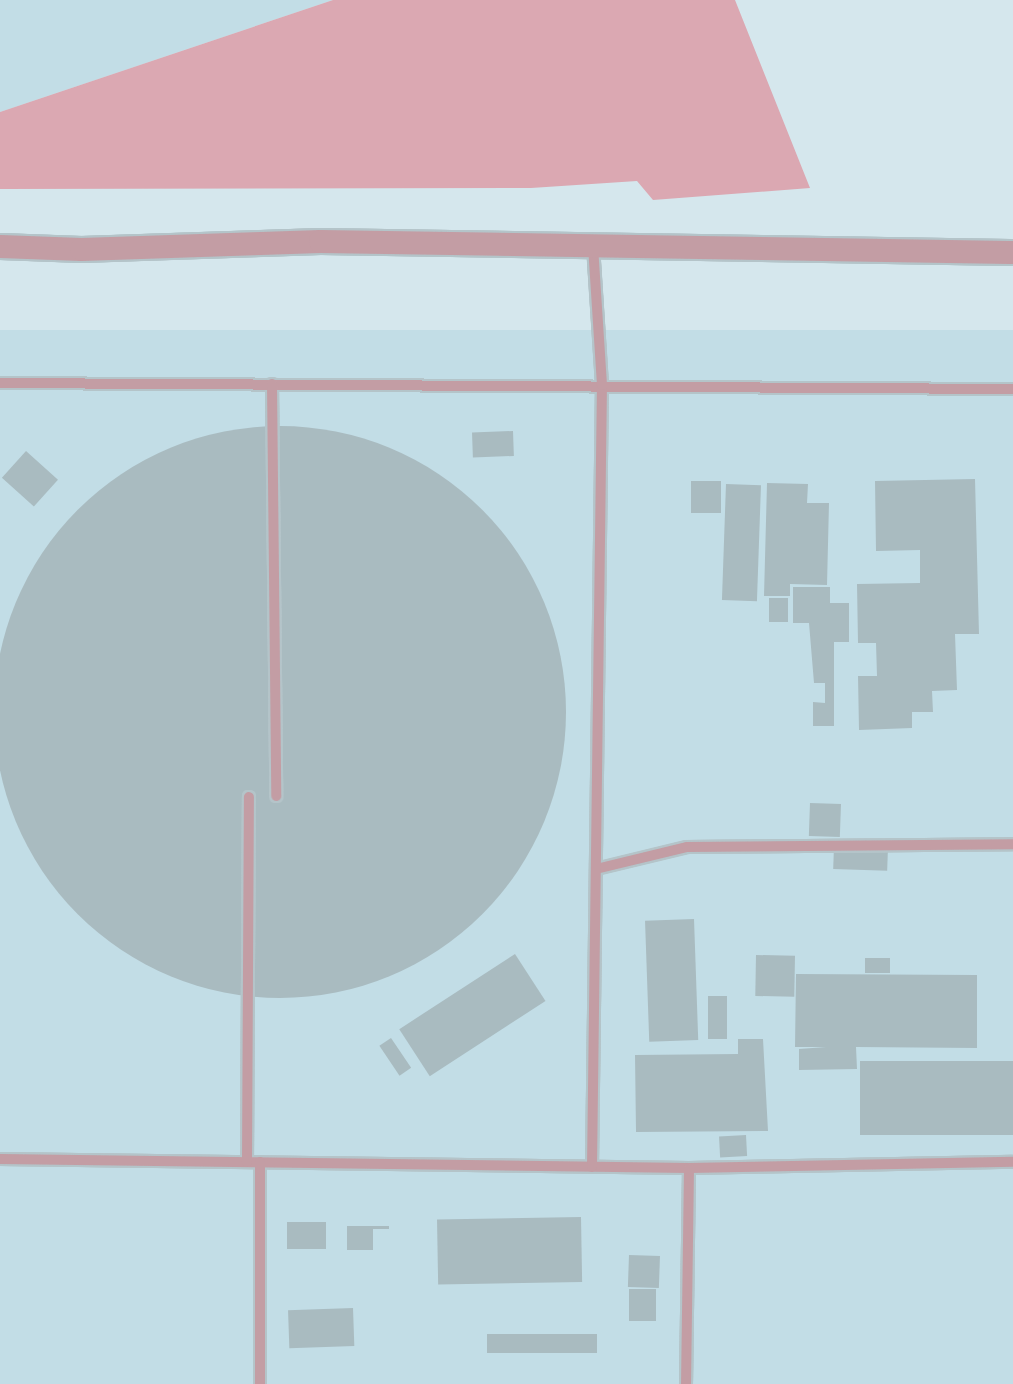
<!DOCTYPE html>
<html>
<head>
<meta charset="utf-8">
<style>
	body { margin:0 }
	#map { position:relative; width:1013px; height:1384px; overflow:hidden; background:#d5e7ed; font-family:Literata,serif }
	div>[style] { position:absolute }
	.built>* { inset:0; background:#c2dde6; transform-origin:0 0 }
	.green>* { inset:0; background:#dba8b2 }
	.building>* { inset:0; background:#a9bbc0; transform-origin:0 0 }
	.round { border-radius:50% }
	.roads { filter:drop-shadow(2px 0 #b4c4c9) drop-shadow(-2px 0 #b4c4c9) drop-shadow(0 2px #b4c4c9) drop-shadow(0 -2px #b4c4c9) }
	.service>* { height:10px; margin:-5px; padding:0 5px; transform-origin:5px; border-radius:5px; background:#c39da4 }
	.minor>* { height:23px; margin:-11.5px; padding:0 11.5px; transform-origin:11.5px; border-radius:11.5px; background:#c39da4 }
	span { translate:-50% -50%; white-space:nowrap; text-align:center; line-height:1.15; -webkit-text-stroke:5px #e2f4fa; paint-order:stroke }
</style>
</head>
<body>
<div id="map">
	<div class="built">
		<i style="clip-path:polygon(0 0,333px 0,0 112px)"></i>
		<i style="left:0;top:330px;width:1013px;height:1054px"></i>
	</div>
	<div class="green">
		<i style="clip-path:polygon(333px 0,735px 0,810px 188px,653px 200px,637px 181px,531px 188px,0 189px,0 112px)"></i>
	</div>
	<div class="building">
		<i class="round" style="left:-6px;top:426px;width:572px;height:572px"></i>
		<i style="left:513px;top:431px;width:25px;height:41px;rotate:88deg"></i>
		<i style="left:26px;top:451px;width:43px;height:36px;rotate:42deg"></i>
		<i style="clip-path:polygon(975px 479px,979px 634px,955px 634px,957px 690px,932px 691px,933px 712px,912px 712px,912px 728px,859px 730px,858px 676px,877px 676px,876px 643px,858px 643px,857px 584px,920px 583px,920px 550px,876px 551px,875px 481px)"></i>
		<i style="left:691px;top:481px;width:30px;height:32px"></i>
		<i style="clip-path:polygon(767px 483px,808px 484px,807px 503px,829px 503px,827px 585px,790px 584px,790px 596px,764px 596px)"></i>
		<i style="left:726px;top:484px;width:35px;height:116px;rotate:2deg"></i>
		<i style="clip-path:polygon(793px 587px,830px 587px,830px 603px,849px 603px,849px 642px,834px 642px,834px 726px,813px 726px,813px 702px,825px 703px,825px 683px,814px 683px,809px 623px,793px 623px)"></i>
		<i style="left:769px;top:598px;width:19px;height:24px"></i>
		<i style="left:810px;top:803px;width:31px;height:33px;rotate:2deg"></i>
		<i style="left:834px;top:846px;width:54px;height:23px;rotate:2deg"></i>
		<i style="left:694px;top:919px;width:121px;height:49px;rotate:88deg"></i>
		<i style="left:515px;top:954px;width:56px;height:138px;rotate:57deg"></i>
		<i style="left:756px;top:955px;width:39px;height:41px;rotate:1deg"></i>
		<i style="left:865px;top:958px;width:25px;height:15px"></i>
		<i style="clip-path:polygon(796px 974px,977px 975px,977px 1048px,856px 1047px,857px 1069px,799px 1070px,799px 1049px,826px 1047px,795px 1047px)"></i>
		<i style="left:708px;top:996px;width:19px;height:43px"></i>
		<i style="left:391px;top:1038px;width:36px;height:14px;rotate:56deg"></i>
		<i style="clip-path:polygon(738px 1039px,763px 1039px,768px 1131px,636px 1132px,635px 1055px,738px 1054px)"></i>
		<i style="left:1013px;top:1061px;width:74px;height:153px;rotate:90deg"></i>
		<i style="left:746px;top:1135px;width:21px;height:27px;rotate:87deg"></i>
		<i style="left:581px;top:1217px;width:65px;height:144px;rotate:89deg"></i>
		<i style="left:287px;top:1222px;width:39px;height:27px"></i>
		<i style="clip-path:polygon(347px 1226px,389px 1226px,389px 1229px,373px 1229px,373px 1250px,347px 1250px)"></i>
		<i style="left:629px;top:1255px;width:31px;height:32px;rotate:2deg"></i>
		<i style="left:629px;top:1289px;width:27px;height:32px"></i>
		<i style="left:353px;top:1308px;width:38px;height:65px;rotate:88deg"></i>
		<i style="left:597px;top:1334px;width:19px;height:110px;rotate:90deg"></i>
	</div>
	<div class="roads">
		<div class="service">
			<i style="left:0;top:383px;width:1013px;rotate:0.34deg"></i>
			<i style="left:272px;top:384px;width:412px;rotate:89.4deg"></i>
			<i style="left:596px;top:869px;width:94px;rotate:-13.6deg"></i>
			<i style="left:687px;top:847px;width:326px;rotate:-0.5deg"></i>
			<i style="left:0;top:1159px;width:689px;rotate:0.75deg"></i>
			<i style="left:689px;top:1168px;width:324px;rotate:-1.1deg"></i>
			<i style="left:247px;top:1162px;width:365px;rotate:-89.7deg"></i>
			<i style="left:592px;top:1167px;width:782px;rotate:-89.27deg"></i>
			<i style="left:602px;top:385px;width:139px;rotate:-93.7deg"></i>
			<i style="left:260px;top:1384px;width:222px;rotate:-90deg"></i>
			<i style="left:686px;top:1384px;width:216px;rotate:-89.2deg"></i>
		</div>
		<div class="minor">
			<i style="left:0;top:246px;width:81px;rotate:2.1deg"></i>
			<i style="left:81px;top:249px;width:239px;rotate:-1.9deg"></i>
			<i style="left:320px;top:241px;width:693px;rotate:0.91deg"></i>
		</div>
	</div>
</div>
</body>
</html>
